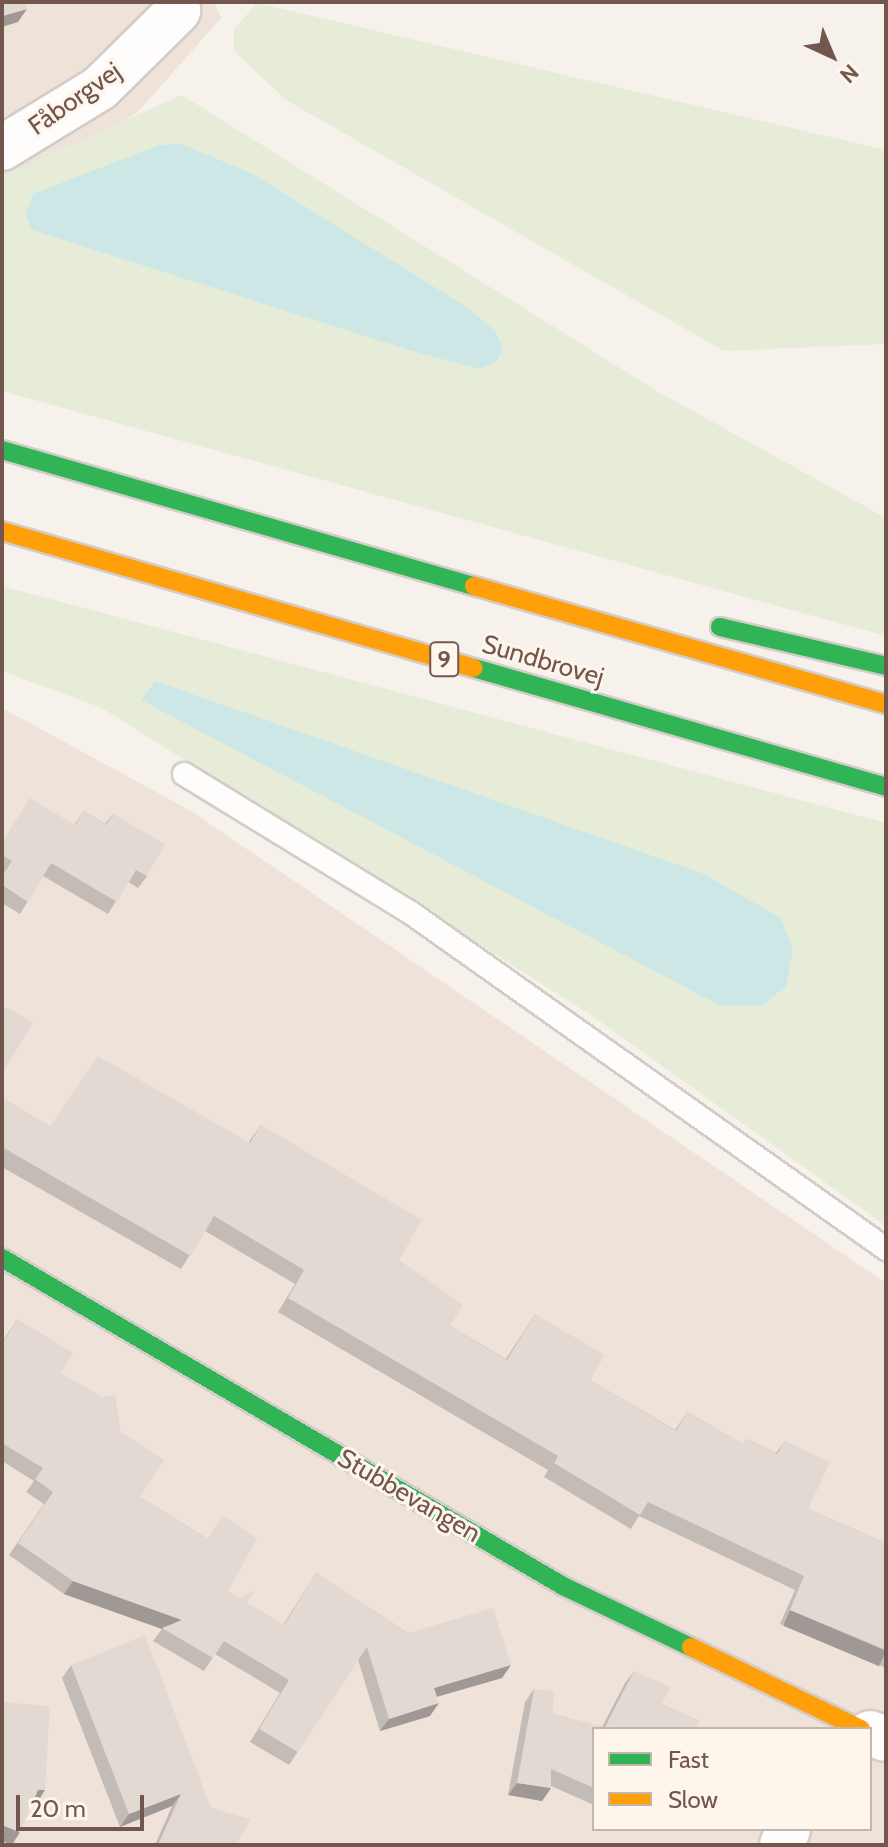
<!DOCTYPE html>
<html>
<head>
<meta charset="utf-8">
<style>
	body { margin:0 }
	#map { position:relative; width:888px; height:1847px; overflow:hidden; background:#f6f1eb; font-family:Cabin,sans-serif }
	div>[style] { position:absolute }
	.residential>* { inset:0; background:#efe3d9 }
	.green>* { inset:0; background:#e6ecd7 }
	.water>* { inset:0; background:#cde7e6 }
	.roads { filter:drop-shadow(2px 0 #d4ccc8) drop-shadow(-2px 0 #d4ccc8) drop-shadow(0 2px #d4ccc8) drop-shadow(0 -2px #d4ccc8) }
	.lane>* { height:22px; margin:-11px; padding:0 11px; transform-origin:11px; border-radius:11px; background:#fefdfc }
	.street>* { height:44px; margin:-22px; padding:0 22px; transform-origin:22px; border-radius:22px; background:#fefdfc }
	.fast>* { height:18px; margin:-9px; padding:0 9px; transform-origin:9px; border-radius:9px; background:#30b455 }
	.slow>* { height:18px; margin:-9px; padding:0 9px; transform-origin:9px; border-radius:9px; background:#ff9f0a }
	.wall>* { inset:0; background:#c3bbb5 }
	.shaded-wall>* { inset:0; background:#9f9894; transform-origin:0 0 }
	.building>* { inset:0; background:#e3d9d3 }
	span { translate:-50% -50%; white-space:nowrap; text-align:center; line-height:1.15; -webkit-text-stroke:6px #fef5ed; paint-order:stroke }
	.shield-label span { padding:2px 6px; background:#fef5ed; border:2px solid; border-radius:6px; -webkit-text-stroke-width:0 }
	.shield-label { font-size:24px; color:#73564d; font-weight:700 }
	.street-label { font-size:26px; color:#73564d }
	.frame { position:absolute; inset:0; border:4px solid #73564d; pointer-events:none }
	.legend { position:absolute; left:592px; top:1727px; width:280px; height:104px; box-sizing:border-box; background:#fef5ed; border:2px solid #c6b5ad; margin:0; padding:10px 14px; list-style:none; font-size:24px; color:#73564d }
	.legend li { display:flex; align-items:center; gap:16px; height:40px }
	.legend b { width:40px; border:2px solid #c6b5ad }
	.north { position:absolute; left:792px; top:16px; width:80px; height:80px; -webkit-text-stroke:6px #fef5ed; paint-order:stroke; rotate:136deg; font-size:22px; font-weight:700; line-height:32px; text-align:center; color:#73564d }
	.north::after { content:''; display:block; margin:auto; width:28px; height:36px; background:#73564d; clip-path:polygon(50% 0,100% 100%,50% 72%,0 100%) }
	.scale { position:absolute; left:16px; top:1795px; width:128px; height:36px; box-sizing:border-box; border:4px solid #73564d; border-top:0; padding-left:10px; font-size:24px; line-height:28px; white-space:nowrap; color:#73564d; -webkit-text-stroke:6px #fef5ed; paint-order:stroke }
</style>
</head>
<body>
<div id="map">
	<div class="residential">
		<i style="clip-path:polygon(2px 2px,214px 2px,221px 18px,137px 113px,2px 194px)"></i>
		<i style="clip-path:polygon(evenodd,2px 708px,191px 811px,886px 1283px,886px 1845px,2px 1845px,2px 708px,594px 1729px,870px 1729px,870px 1829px,594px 1829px,594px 1729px)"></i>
	</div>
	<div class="green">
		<i style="clip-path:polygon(257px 3px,886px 150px,886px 344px,724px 351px,286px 100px,234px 51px,234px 29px)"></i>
		<i style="clip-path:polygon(182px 95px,655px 390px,886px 518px,886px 636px,2px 391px,2px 176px)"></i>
		<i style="clip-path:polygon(2px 586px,886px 823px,886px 1226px,588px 1013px,102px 708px,2px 671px)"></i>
	</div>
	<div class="water">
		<i style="clip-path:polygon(181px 144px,251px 173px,468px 308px,496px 332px,503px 349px,495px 363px,479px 369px,406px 349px,32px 230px,26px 214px,33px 194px,159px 145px)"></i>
		<i style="clip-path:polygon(155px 681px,704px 874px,781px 918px,793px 950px,786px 986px,761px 1006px,719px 1005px,141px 700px)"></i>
	</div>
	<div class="roads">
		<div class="lane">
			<i style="left:184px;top:774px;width:266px;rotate:31.5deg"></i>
			<i style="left:411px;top:913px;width:582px;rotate:35.27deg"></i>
		</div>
		<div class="street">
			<i style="left:2px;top:148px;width:115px;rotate:-31.5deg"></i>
			<i style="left:100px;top:88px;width:110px;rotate:-44.6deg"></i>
			<i style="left:870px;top:1733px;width:17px;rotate:21deg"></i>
			<i style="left:782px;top:1845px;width:17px;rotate:-69deg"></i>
		</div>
		<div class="fast">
			<i style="left:2px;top:450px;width:491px;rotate:16.1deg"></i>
			<i style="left:720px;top:627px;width:171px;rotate:13.2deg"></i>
			<i style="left:474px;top:668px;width:429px;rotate:16.1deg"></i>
			<i style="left:2px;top:1258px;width:650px;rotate:30.31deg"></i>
			<i style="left:563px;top:1586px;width:142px;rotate:25.5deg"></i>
		</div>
		<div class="slow">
			<i style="left:2px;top:531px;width:491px;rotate:16.2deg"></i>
			<i style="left:474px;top:586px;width:429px;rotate:16deg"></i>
			<i style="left:691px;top:1647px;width:189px;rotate:25.8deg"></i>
		</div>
	</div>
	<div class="wall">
		<i style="clip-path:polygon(84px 811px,105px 824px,113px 814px,147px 876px,138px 888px,128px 882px,108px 914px,43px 876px,20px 914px,2px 903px,2px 876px,4px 873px,2px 872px,2px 841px,74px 825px)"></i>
		<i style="clip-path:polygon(2px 1098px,49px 1126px,248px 1143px,261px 1125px,399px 1260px,450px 1326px,506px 1359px,535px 1314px,590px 1380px,675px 1430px,687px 1412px,743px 1444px,747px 1439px,776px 1453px,785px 1441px,808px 1509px,886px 1543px,886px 1668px,780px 1624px,795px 1590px,639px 1516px,631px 1529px,544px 1477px,548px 1470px,278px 1312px,295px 1284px,205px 1231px,181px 1269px,2px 1167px)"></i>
		<i style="clip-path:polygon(17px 1319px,61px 1373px,121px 1432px,140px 1497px,208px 1539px,223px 1516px,228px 1592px,283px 1625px,316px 1573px,408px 1633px,511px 1665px,502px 1678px,437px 1697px,430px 1716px,380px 1731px,358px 1660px,289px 1765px,250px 1742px,280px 1693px,215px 1654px,204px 1671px,153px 1641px,162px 1629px,64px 1594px,9px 1555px,44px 1504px,26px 1492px,34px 1481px,2px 1461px,2px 1343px)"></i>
		<i style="clip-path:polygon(71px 1665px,211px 1808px,237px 1845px,155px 1845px,172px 1806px,120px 1827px,62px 1678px)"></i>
		<i style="clip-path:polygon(634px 1671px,662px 1704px,699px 1721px,594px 1729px,594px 1805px,551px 1786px,551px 1788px,542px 1801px,508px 1795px,525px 1702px,534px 1689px,553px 1714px,602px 1727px,625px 1683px)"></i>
	</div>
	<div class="shaded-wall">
		<i style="clip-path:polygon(27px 9px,18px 22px,2px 27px,2px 16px)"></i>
		<i style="clip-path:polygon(73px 1581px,182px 1620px,162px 1629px,64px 1594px)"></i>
		<i style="left:790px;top:1610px;width:104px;height:17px;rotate:23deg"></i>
		<i style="clip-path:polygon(511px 1665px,502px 1678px,425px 1700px,434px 1688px)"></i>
		<i style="clip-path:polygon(439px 1703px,430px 1716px,380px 1731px,389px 1719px)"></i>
		<i style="clip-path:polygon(517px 1783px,551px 1788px,542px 1801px,508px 1795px)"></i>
		<i style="clip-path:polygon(38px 1790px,45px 1790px,37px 1803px,29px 1802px)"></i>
		<i style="clip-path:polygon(181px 1794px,172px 1806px,120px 1827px,129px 1814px)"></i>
		<i style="clip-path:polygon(2px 1825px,20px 1832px,12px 1845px,2px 1841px)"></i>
	</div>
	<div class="building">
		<i style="clip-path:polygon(2px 2px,25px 2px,27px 9px,2px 16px)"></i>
		<i style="clip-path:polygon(30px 798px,75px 825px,84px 811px,106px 825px,113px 814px,165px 844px,147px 876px,136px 870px,117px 902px,51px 863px,28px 902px,2px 885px,2px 876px,12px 861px,2px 855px,2px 842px)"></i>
		<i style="clip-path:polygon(2px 1005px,33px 1022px,2px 1075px)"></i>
		<i style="clip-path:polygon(98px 1056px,250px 1143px,261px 1125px,422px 1220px,399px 1260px,463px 1305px,450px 1326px,507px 1360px,535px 1314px,605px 1355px,590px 1380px,676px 1431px,687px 1412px,744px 1444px,747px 1439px,777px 1454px,785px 1441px,830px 1462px,808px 1509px,886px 1543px,886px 1650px,790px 1610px,804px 1576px,648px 1502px,640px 1515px,554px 1463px,558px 1456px,288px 1298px,304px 1270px,214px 1216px,191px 1256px,2px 1147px,2px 1098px,50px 1126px)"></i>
		<i style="clip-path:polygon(17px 1319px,73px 1353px,61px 1373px,103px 1397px,115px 1395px,121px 1432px,164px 1460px,140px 1497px,208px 1539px,223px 1516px,257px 1538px,228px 1592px,238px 1598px,254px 1591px,247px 1603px,284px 1625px,316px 1573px,408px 1633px,493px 1608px,511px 1665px,434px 1688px,439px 1703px,389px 1719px,367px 1647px,298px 1752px,259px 1729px,289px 1680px,224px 1641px,213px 1658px,162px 1628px,182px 1620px,73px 1581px,18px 1543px,53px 1492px,35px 1479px,43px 1468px,2px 1443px,2px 1345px)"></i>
		<i style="clip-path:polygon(145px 1635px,211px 1808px,250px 1819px,237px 1845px,158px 1845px,181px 1794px,129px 1814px,71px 1665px)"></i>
		<i style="clip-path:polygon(634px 1671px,670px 1687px,662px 1704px,699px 1721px,695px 1729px,594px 1729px,594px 1788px,551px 1769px,551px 1788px,517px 1783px,534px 1689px,554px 1691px,553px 1714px,605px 1727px)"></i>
		<i style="clip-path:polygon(2px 1702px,50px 1706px,45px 1790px,38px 1790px,20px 1832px,2px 1825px)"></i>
	</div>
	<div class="shield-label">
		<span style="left:444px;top:659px">9</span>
	</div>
	<div class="street-label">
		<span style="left:75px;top:99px;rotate:-35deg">Fåborgvej</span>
		<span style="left:543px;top:661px;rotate:16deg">Sundbrovej</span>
		<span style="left:409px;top:1496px;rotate:30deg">Stubbevangen</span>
	</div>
	<div class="frame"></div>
	<ul class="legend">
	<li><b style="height:10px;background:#30b455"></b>Fast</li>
	<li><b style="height:10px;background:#ff9f0a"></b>Slow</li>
	</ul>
	<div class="north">N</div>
	<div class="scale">20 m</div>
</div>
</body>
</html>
